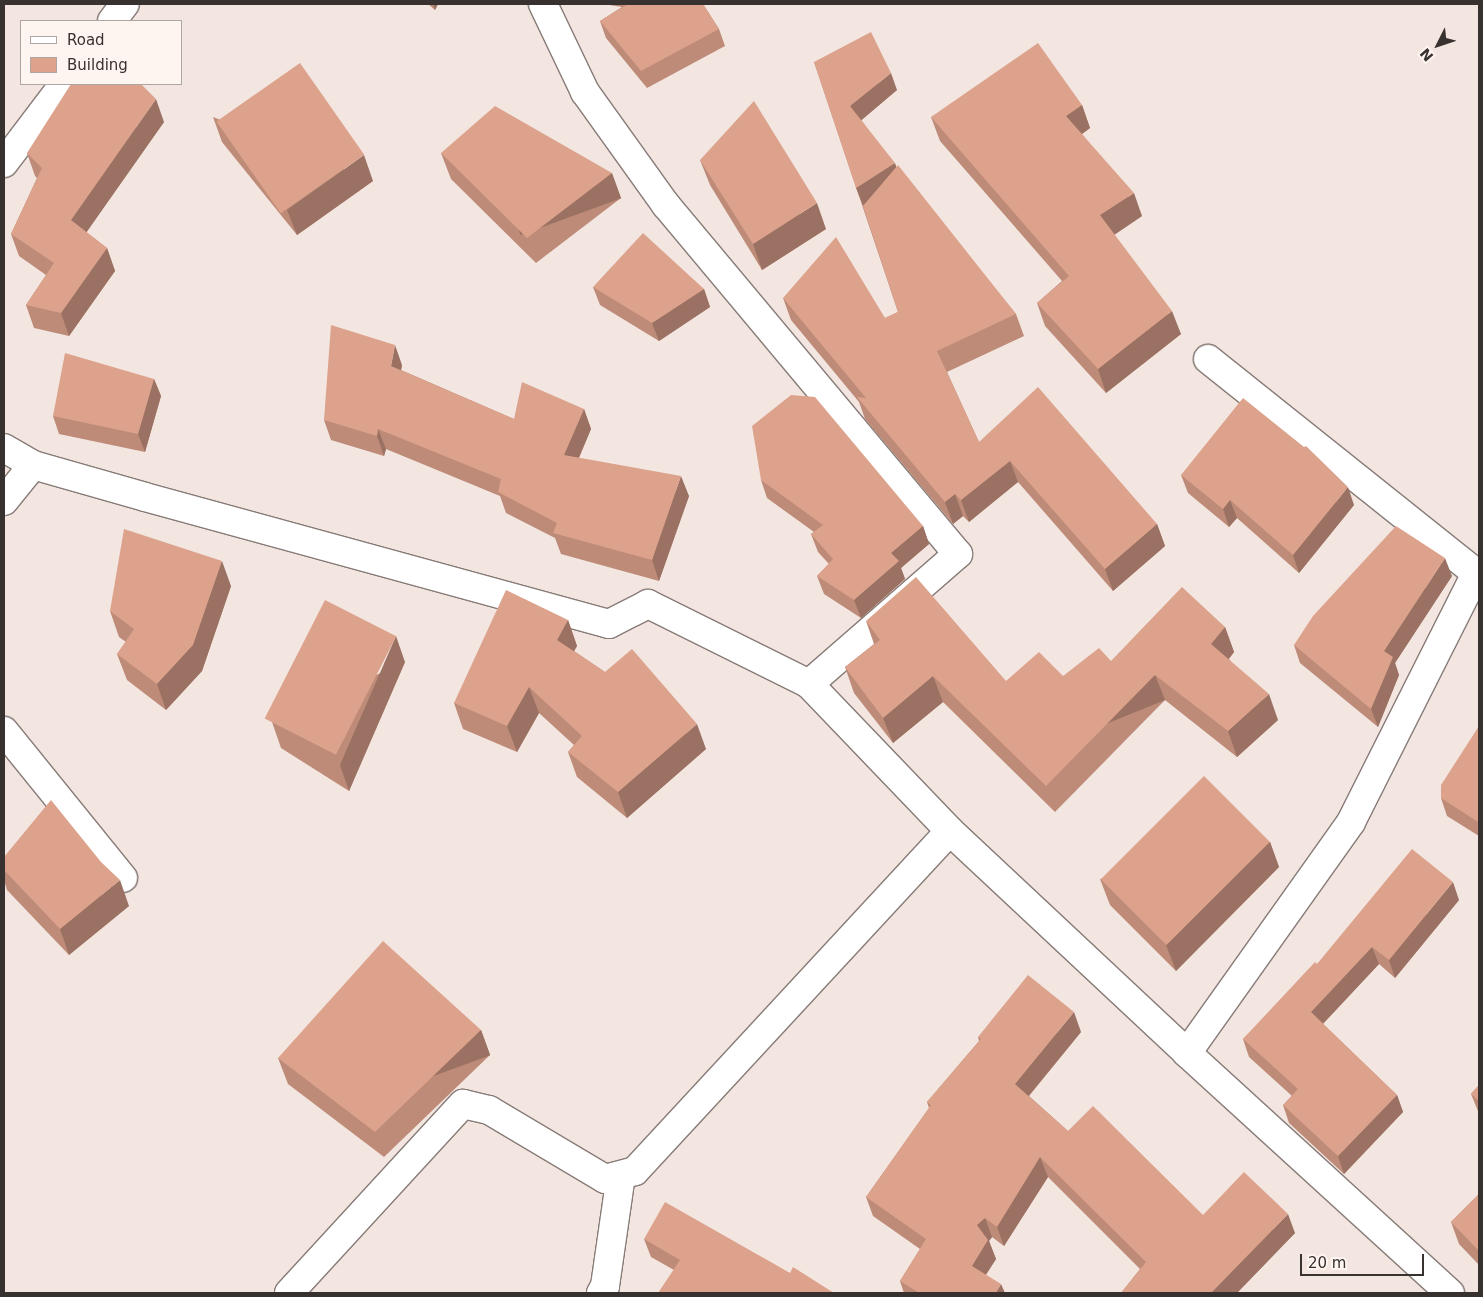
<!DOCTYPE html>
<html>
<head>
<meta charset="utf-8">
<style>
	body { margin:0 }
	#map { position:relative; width:1483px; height:1297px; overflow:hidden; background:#f3e6e1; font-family:"DejaVu Sans",sans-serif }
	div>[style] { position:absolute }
	.roads { filter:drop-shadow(1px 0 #877b77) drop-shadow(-1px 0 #877b77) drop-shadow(0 1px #877b77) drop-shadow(0 -1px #877b77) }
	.street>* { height:28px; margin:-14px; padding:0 14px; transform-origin:14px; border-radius:14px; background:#fff }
	.wall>* { inset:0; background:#bd8b78 }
	.shaded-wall>* { inset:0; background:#9a7162; transform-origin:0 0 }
	.building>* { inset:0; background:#dca28c; transform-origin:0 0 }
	span { translate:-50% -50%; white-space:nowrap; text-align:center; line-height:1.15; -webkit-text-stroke:4px #fef4f0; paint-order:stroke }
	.frame { position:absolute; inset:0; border:5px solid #373230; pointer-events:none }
	.legend { position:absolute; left:20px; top:20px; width:162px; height:65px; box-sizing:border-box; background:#fef4f0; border:1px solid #aea6a3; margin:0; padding:6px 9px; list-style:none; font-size:15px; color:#373230 }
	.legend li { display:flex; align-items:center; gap:10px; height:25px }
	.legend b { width:25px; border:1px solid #aea6a3 }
	.north { position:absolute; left:1413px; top:20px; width:50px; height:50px; -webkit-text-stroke:4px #fef4f0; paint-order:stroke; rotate:229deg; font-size:14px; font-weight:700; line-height:20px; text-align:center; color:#373230 }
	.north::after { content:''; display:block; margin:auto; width:18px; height:22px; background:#373230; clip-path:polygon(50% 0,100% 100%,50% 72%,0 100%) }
	.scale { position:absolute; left:1300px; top:1254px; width:124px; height:22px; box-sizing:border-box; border:2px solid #373230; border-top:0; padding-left:6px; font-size:15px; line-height:18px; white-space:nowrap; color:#373230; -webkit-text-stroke:4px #fef4f0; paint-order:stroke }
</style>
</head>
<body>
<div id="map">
	<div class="roads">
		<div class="street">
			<i style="left:543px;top:4px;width:98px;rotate:64.5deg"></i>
			<i style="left:585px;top:92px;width:139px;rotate:54.4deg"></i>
			<i style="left:666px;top:205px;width:455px;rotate:50.1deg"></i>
			<i style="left:958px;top:554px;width:198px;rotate:138.9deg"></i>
			<i style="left:809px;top:684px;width:204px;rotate:46.2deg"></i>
			<i style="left:950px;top:831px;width:325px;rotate:43.1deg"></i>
			<i style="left:1187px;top:1053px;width:356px;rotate:42.4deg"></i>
			<i style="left:112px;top:21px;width:21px;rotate:-53deg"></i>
			<i style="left:4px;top:163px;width:99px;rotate:-52.8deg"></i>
			<i style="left:1208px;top:359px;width:347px;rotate:38.6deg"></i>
			<i style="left:4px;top:448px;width:34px;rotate:30deg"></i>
			<i style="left:33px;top:465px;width:116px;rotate:15.9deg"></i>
			<i style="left:145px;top:497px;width:481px;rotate:15.3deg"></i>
			<i style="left:609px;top:624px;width:44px;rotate:-27.1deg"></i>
			<i style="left:648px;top:604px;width:180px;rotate:26.4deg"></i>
			<i style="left:4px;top:501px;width:46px;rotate:-51.1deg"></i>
			<i style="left:4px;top:731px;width:189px;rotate:51deg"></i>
			<i style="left:1187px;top:1053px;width:283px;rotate:-54.6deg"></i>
			<i style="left:1351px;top:822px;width:279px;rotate:-63.3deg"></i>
			<i style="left:289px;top:1293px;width:257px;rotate:-47.4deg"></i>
			<i style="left:463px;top:1104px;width:27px;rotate:13deg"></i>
			<i style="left:489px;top:1110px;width:135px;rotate:30.7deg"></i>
			<i style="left:605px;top:1179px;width:31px;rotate:-15deg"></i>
			<i style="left:635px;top:1171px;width:463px;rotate:-47.2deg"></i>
			<i style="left:601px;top:1293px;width:8px;rotate:-60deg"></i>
			<i style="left:605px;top:1286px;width:112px;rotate:-81.8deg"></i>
		</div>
	</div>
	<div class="wall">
		<i style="clip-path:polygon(428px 4px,438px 4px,435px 10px)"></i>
		<i style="clip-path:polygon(603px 4px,703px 4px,719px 29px,725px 46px,647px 88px,606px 38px,600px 21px,622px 7px)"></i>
		<i style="clip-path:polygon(814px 62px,897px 90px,861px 120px,896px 167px,1016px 314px,1024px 336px,947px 372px,979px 442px,1157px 524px,1165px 546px,1113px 591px,1018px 482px,969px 522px,963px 516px,953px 524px,865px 419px,859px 402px,791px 320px,783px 298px,885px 318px,898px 312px)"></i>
		<i style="clip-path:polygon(1082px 105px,1090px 128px,1082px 134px,1142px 216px,1114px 235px,1181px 334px,1106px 393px,1045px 326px,1037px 303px,1062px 281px,940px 141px,931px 117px)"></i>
		<i style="clip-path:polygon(213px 117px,373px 181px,297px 235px,222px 142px)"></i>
		<i style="clip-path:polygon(164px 122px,86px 232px,107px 248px,115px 271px,69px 336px,34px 328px,26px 305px,46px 275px,19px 256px,11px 234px,37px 178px,35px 176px,27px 153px)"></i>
		<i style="clip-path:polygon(441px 153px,621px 198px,536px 263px,451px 179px)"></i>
		<i style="clip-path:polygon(700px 160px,826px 229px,762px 270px,710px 185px)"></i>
		<i style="clip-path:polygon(593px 287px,704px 289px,710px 307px,659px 341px,600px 305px)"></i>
		<i style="clip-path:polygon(402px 365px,401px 370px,514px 419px,584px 409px,591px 429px,579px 458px,689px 496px,659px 581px,561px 554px,555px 538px,506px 513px,500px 496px,386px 449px,384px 456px,331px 440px,324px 420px)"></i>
		<i style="clip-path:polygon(154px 379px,161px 396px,145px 452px,59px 434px,53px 416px)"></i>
		<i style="clip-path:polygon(1181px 475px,1354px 505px,1299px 573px,1237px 518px,1229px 527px,1188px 493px)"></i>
		<i style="clip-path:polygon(761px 480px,923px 526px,929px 544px,901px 568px,905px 579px,861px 618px,824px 594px,817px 576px,829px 564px,818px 552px,811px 534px,814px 532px,767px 498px)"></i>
		<i style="clip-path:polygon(1452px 576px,1395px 663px,1399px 675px,1378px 727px,1300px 663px,1294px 645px)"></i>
		<i style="clip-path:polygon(231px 586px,202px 671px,166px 710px,127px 680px,117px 654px,126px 642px,119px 637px,110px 611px)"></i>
		<i style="clip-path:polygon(568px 620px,577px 646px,574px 651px,605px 672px,706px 749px,627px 818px,577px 777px,568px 752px,574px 745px,539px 713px,517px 752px,463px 729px,454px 703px)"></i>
		<i style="clip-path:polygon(866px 621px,1006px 681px,1063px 676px,1111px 661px,1225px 627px,1234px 652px,1229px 659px,1278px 720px,1237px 757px,1165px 700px,1055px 812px,943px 702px,893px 743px,854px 693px,845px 667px,874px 644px)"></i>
		<i style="clip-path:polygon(405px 662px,349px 791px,281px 748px,272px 722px)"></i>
		<i style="clip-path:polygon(1479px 726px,1479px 836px,1447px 816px,1441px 798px)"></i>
		<i style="clip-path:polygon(1270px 842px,1279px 867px,1176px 971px,1110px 905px,1100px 879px)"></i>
		<i style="clip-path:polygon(4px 857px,129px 906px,69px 955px,7px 890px,4px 880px)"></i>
		<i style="clip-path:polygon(1459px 900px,1395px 978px,1379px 964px,1323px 1024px,1397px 1095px,1403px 1112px,1344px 1174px,1289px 1123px,1283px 1105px,1292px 1096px,1249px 1057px,1243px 1039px,1317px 964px)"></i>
		<i style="clip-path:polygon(481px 1030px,490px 1055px,384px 1157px,288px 1084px,278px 1058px)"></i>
		<i style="clip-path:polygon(1081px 1032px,1029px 1096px,1068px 1131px,1203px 1215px,1295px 1233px,1237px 1293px,1121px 1293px,1140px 1269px,1048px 1177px,1004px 1246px,992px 1237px,989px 1241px,996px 1259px,986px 1275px,1005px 1293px,904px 1293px,900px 1281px,920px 1249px,873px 1216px,866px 1197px,929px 1108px,927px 1102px,979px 1041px,978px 1037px)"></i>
		<i style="clip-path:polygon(1479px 1085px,1479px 1113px,1478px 1111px,1471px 1094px)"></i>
		<i style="clip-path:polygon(1479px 1194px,1479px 1265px,1459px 1244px,1451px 1222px)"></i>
		<i style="clip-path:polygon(644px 1239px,790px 1273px,834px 1293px,674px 1270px,651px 1257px)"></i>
	</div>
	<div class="shaded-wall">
		<i style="clip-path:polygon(433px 4px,438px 4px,435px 10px)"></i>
		<i style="clip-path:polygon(891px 73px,897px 90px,857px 124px,850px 106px)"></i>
		<i style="clip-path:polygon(156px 99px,164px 122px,79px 243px,71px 220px)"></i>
		<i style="clip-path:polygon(1082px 105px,1090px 128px,1075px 139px,1066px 116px)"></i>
		<i style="clip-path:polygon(364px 155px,373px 181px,297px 235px,287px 210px)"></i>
		<i style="clip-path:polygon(895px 163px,901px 181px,863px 205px,856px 188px)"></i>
		<i style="left:612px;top:173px;width:27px;height:107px;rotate:70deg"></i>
		<i style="clip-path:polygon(1134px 193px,1142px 216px,1108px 239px,1100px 215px)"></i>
		<i style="clip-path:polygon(817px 203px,826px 229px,762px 270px,753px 244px)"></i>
		<i style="clip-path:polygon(107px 248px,115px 271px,69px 336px,61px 313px)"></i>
		<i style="clip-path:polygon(704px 289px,710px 307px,659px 341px,652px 323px)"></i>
		<i style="clip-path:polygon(1172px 311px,1181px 334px,1106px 393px,1098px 369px)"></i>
		<i style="clip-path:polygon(395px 345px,402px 365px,398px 386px,391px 366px)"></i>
		<i style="clip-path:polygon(154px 379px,161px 396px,145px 452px,138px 434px)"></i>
		<i style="clip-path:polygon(584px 409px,591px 429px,571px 476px,564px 455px)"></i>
		<i style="clip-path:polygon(378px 429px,386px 449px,384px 456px,377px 436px)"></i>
		<i style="clip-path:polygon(1010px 461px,1018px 482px,969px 522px,961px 500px)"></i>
		<i style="clip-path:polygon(681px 476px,689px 496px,659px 581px,652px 560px)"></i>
		<i style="clip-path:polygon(1348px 487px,1354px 505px,1299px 573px,1293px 555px)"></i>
		<i style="clip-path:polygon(955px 494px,963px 516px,953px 524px,945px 502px)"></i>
		<i style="clip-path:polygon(1230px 500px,1237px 518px,1229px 527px,1223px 509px)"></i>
		<i style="clip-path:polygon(1157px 524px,1165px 546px,1113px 591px,1105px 569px)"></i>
		<i style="clip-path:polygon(923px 526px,929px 544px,901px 568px,905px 579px,861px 618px,854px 600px,891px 553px)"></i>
		<i style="clip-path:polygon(1445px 558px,1452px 576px,1395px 663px,1399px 675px,1378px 727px,1371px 709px,1384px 651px)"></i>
		<i style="clip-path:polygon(222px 561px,231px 586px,202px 671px,166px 710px,157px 684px)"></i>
		<i style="clip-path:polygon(568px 620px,577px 646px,566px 665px,557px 640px)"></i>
		<i style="clip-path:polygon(1225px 627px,1234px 652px,1220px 670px,1211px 644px)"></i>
		<i style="clip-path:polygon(396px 636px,405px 662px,349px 791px,340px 765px)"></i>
		<i style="left:1155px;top:675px;width:27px;height:156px;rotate:68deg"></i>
		<i style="clip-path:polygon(933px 676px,943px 702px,893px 743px,883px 718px)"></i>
		<i style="clip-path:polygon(529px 687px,539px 713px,517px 752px,507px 726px)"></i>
		<i style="clip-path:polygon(1269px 694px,1278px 720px,1237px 757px,1228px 731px)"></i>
		<i style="clip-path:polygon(697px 724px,706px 749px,627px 818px,618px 792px)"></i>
		<i style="clip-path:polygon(1270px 842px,1279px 867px,1176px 971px,1166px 945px)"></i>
		<i style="clip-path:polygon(120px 880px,129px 906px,69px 955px,60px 929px)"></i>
		<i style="clip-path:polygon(1453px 882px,1459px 900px,1395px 978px,1389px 960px)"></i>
		<i style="clip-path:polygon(1372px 947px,1379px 964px,1317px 1030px,1311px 1012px)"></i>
		<i style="clip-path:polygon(1074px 1012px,1081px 1032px,1022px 1104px,1015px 1084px)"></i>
		<i style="left:481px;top:1030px;width:27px;height:147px;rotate:70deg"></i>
		<i style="clip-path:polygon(1397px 1095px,1403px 1112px,1344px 1174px,1338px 1156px)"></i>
		<i style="clip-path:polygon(1040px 1157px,1048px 1177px,1004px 1246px,997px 1227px)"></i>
		<i style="clip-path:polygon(1288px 1214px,1295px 1233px,1237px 1293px,1211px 1293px)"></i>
		<i style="clip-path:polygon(985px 1218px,992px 1237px,989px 1241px,996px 1259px,979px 1285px,972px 1266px,977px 1225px)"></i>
		<i style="clip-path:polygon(1001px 1284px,1005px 1293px,996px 1293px)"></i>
	</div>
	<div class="building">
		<i style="clip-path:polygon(628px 4px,703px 4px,719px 29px,641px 71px,600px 21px)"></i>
		<i style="clip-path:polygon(871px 32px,891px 73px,850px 106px,895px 163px,856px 188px,814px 62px)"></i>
		<i style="clip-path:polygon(1038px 43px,1082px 105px,1066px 116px,1134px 193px,1100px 215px,1172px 311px,1098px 369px,1037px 303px,1069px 276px,931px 117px)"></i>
		<i style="left:300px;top:63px;width:112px;height:102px;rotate:55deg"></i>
		<i style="clip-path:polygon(71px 84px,141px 84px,156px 99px,71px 220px,107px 248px,61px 313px,26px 305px,54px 263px,11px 234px,42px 168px,27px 153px)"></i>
		<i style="clip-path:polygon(754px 101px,817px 203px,753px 244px,700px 160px)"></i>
		<i style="clip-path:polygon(495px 106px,612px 173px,527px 238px,441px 153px)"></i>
		<i style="clip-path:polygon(898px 165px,1016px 314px,937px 351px,979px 442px,1038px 387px,1157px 524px,1105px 569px,1010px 461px,961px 500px,955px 494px,945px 502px,857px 397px,866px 398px,783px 298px,836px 237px,885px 318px,898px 312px,863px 206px)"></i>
		<i style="clip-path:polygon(643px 233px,704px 289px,652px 323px,593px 287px)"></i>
		<i style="clip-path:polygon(331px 325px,395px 345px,391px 366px,514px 419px,522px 382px,584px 409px,564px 455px,681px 476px,652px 560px,553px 533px,557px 523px,498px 492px,501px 479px,378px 429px,377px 436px,324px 420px)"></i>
		<i style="clip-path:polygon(65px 353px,154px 379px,138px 434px,53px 416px)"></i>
		<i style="clip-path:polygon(791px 395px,815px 397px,923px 526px,891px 553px,899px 561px,854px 600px,817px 576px,833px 559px,811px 534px,823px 525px,761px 480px,752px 426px)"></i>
		<i style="clip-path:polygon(1243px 398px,1304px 447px,1306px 446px,1348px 487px,1293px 555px,1230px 500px,1223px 509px,1181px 475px)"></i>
		<i style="clip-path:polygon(1396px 526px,1445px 558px,1384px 651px,1393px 657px,1371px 709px,1294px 645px,1313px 616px)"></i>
		<i style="clip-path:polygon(124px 529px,222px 561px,193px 645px,157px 684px,117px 654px,134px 629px,110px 611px)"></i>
		<i style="clip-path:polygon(916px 577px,1006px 681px,1039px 652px,1063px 676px,1099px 648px,1111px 661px,1182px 587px,1225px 627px,1211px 644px,1269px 694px,1228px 731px,1155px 675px,1046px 786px,933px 676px,883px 718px,845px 667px,880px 640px,866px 621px)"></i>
		<i style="clip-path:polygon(506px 590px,568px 620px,557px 640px,605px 672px,632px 649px,697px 724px,618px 792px,568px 752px,582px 736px,529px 687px,507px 726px,454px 703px)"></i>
		<i style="left:325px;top:600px;width:80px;height:133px;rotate:27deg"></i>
		<i style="clip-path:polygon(1479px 726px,1479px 820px,1478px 822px,1441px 798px,1441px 785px)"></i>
		<i style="left:1204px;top:776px;width:93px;height:146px;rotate:45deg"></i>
		<i style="clip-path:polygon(51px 800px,101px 862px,120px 880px,60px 929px,4px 870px,4px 857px)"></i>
		<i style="clip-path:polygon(1412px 849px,1453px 882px,1389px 960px,1372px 947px,1311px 1012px,1397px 1095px,1338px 1156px,1283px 1105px,1298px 1089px,1243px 1039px,1315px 962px,1317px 964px)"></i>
		<i style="clip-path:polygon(383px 941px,481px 1030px,375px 1132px,278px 1058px)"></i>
		<i style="clip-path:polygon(1028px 975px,1074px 1012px,1015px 1084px,1068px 1131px,1093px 1106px,1203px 1215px,1244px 1172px,1288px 1214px,1211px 1293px,1121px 1293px,1146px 1262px,1040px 1157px,997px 1227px,985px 1218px,977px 1225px,988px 1240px,972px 1266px,1001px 1284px,996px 1293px,919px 1293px,900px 1281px,926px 1239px,866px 1197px,931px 1105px,927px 1102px,981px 1039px,978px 1037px)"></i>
		<i style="clip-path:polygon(1479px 1085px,1479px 1101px,1471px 1094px)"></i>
		<i style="clip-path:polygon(1479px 1194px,1479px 1251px,1451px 1222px)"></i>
		<i style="clip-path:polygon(665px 1202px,790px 1273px,793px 1267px,834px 1293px,658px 1293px,680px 1260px,644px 1239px)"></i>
	</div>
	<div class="frame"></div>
	<ul class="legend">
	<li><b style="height:6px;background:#fff"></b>Road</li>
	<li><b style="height:14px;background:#dca28c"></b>Building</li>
	</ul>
	<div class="north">N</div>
	<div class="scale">20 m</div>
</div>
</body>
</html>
